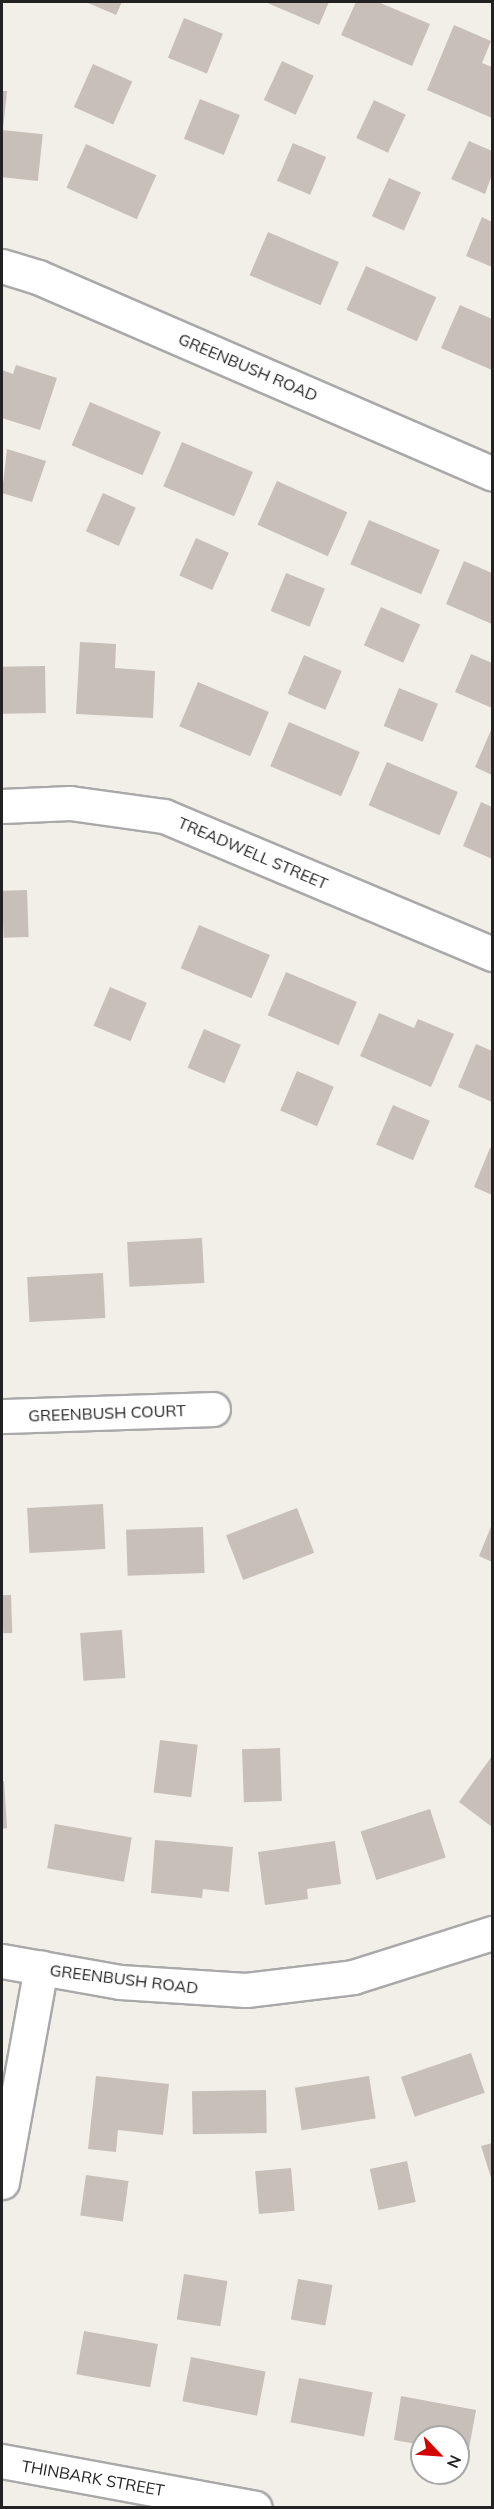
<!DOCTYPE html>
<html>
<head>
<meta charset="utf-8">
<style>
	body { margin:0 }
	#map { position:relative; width:494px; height:2509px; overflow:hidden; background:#f2efe9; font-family:Mulish,sans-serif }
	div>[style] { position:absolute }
	.building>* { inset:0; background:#c7bfb8; transform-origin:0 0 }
	.roads { filter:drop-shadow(2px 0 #a9a9a9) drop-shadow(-2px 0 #a9a9a9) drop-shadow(0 2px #a9a9a9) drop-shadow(0 -2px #a9a9a9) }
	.minor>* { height:33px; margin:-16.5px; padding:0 16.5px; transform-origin:16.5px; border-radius:16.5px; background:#fff }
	span { translate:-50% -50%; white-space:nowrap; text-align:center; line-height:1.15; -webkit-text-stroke:5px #fff; paint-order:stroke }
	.street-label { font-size:16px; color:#222 }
	.frame { position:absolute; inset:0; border:3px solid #222; pointer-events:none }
	.north { position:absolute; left:410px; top:2425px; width:60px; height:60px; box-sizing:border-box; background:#fff; border:2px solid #a7a7a7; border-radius:50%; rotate:115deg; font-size:16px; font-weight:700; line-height:24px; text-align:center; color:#222 }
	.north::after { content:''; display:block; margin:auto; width:21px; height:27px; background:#d40000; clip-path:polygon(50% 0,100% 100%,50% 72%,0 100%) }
</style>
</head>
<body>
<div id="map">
	<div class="building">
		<i style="clip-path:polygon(86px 2px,122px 2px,116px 15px)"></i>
		<i style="clip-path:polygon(265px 2px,329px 2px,319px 25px)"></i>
		<i style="clip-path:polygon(356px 2px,378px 2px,430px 24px,412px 66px,341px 35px)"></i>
		<i style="left:184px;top:18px;width:42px;height:43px;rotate:22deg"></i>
		<i style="clip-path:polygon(454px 25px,491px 41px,482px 63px,492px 67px,492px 118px,427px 90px)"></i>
		<i style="left:282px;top:61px;width:35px;height:43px;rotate:25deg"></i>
		<i style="left:93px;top:64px;width:43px;height:47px;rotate:24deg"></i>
		<i style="clip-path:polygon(2px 91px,7px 91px,3px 129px,2px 129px)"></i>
		<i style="left:200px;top:99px;width:43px;height:43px;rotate:22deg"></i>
		<i style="left:374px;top:100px;width:35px;height:42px;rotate:25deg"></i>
		<i style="left:2px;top:130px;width:41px;height:47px;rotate:6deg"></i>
		<i style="clip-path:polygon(469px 141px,492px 151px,492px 175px,485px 194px,451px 179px)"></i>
		<i style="left:293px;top:143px;width:36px;height:41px;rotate:23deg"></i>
		<i style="left:86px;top:144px;width:77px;height:48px;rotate:24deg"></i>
		<i style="left:389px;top:178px;width:35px;height:42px;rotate:24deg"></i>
		<i style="clip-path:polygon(482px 217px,492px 222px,492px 267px,466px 256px)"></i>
		<i style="left:268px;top:232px;width:77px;height:47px;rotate:23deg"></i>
		<i style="left:366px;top:266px;width:77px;height:48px;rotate:24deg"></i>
		<i style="clip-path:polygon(460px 305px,492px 319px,492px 370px,441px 348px)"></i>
		<i style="clip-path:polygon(16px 365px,57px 378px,40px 430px,2px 418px,2px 370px,13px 374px)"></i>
		<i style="left:90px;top:402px;width:77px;height:47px;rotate:23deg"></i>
		<i style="left:182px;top:442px;width:77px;height:48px;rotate:23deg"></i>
		<i style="clip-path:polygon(7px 449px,46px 461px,32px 502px,2px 493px)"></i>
		<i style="left:277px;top:481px;width:77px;height:48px;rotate:24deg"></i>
		<i style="left:103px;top:493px;width:36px;height:42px;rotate:24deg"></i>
		<i style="left:369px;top:520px;width:77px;height:48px;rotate:23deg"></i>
		<i style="left:196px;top:538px;width:36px;height:41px;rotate:24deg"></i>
		<i style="clip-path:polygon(464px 561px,492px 573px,492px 624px,446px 604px)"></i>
		<i style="left:286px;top:573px;width:42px;height:41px;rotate:22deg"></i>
		<i style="left:381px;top:607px;width:43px;height:42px;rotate:24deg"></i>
		<i style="clip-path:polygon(80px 642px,116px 644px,115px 668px,155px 671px,153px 718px,76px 714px)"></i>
		<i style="clip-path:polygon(471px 654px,492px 663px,492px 708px,455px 692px)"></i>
		<i style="left:304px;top:655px;width:41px;height:42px;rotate:23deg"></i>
		<i style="left:45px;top:666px;width:47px;height:43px;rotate:89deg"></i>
		<i style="left:198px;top:682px;width:77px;height:48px;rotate:23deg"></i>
		<i style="left:399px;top:688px;width:42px;height:41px;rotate:22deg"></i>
		<i style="left:289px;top:722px;width:77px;height:48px;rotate:23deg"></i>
		<i style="clip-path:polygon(492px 728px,492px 775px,475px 767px)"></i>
		<i style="left:387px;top:762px;width:77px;height:47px;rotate:23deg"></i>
		<i style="clip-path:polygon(481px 802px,492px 807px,492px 859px,463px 846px)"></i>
		<i style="left:27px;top:890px;width:47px;height:25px;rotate:88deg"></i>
		<i style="left:199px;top:925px;width:77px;height:47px;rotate:23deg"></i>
		<i style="left:286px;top:972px;width:77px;height:47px;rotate:23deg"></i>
		<i style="left:110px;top:987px;width:40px;height:42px;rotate:23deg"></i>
		<i style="clip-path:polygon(379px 1013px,414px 1028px,418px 1019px,454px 1034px,431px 1087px,360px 1056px)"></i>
		<i style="left:204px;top:1029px;width:40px;height:42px;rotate:23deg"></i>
		<i style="clip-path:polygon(476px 1044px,492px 1051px,492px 1102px,458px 1087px)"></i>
		<i style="left:297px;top:1071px;width:40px;height:43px;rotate:23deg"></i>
		<i style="left:393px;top:1105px;width:40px;height:43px;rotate:23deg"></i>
		<i style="clip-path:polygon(490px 1148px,492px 1149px,492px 1195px,474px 1187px)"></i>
		<i style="left:202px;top:1238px;width:45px;height:75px;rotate:87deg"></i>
		<i style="left:103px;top:1273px;width:45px;height:76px;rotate:87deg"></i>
		<i style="left:103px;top:1504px;width:45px;height:76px;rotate:87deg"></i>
		<i style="left:297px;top:1508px;width:48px;height:76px;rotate:69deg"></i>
		<i style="clip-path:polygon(492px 1524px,492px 1562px,479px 1556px)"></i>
		<i style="left:203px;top:1527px;width:46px;height:77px;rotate:88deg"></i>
		<i style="left:11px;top:1595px;width:38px;height:9px;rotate:88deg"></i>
		<i style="left:122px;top:1630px;width:48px;height:42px;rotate:86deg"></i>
		<i style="left:160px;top:1740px;width:38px;height:53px;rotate:7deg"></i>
		<i style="left:280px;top:1748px;width:53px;height:38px;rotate:88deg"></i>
		<i style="clip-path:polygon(492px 1756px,492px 1827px,459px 1802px)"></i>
		<i style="clip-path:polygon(2px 1781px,4px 1781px,7px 1828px,2px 1829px)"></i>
		<i style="left:430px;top:1809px;width:51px;height:73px;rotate:72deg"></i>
		<i style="left:55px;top:1824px;width:78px;height:45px;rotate:10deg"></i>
		<i style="clip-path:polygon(155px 1840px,233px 1847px,229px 1892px,203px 1889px,202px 1898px,151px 1893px)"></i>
		<i style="clip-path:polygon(335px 1841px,341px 1884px,307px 1889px,308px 1899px,265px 1905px,258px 1852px)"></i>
		<i style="left:471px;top:2053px;width:42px;height:74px;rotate:71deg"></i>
		<i style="clip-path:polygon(96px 2076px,169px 2084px,163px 2135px,118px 2130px,116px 2152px,88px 2149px)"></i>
		<i style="left:369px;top:2076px;width:43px;height:75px;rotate:81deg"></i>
		<i style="left:266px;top:2090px;width:43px;height:74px;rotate:89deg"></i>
		<i style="clip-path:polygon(492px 2143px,492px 2181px,481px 2146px)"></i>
		<i style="left:407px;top:2161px;width:42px;height:38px;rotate:78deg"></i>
		<i style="left:291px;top:2168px;width:43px;height:36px;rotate:85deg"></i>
		<i style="left:86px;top:2175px;width:43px;height:41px;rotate:8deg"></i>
		<i style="left:184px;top:2274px;width:44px;height:46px;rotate:9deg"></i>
		<i style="left:298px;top:2279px;width:35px;height:41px;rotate:10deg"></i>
		<i style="left:84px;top:2331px;width:75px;height:44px;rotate:10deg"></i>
		<i style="left:191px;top:2357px;width:76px;height:45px;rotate:11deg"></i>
		<i style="left:299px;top:2378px;width:75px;height:45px;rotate:11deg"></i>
		<i style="clip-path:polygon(401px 2396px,476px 2410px,468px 2454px,458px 2452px,458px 2437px,422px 2437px,422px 2445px,394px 2440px)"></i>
	</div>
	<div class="roads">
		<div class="minor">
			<i style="left:2px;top:266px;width:38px;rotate:17deg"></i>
			<i style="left:38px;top:277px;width:495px;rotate:23.4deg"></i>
			<i style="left:2px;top:806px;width:68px;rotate:-2.5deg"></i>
			<i style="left:70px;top:803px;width:95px;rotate:7.9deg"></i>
			<i style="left:164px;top:816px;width:356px;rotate:22.8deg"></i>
			<i style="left:2px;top:1416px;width:211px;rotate:-1.9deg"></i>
			<i style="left:2px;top:1961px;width:120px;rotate:10.1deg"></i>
			<i style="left:120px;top:1982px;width:126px;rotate:3.6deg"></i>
			<i style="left:246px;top:1990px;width:108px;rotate:-6.9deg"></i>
			<i style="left:353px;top:1977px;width:146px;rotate:-17.6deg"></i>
			<i style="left:2px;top:2182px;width:218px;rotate:-79.7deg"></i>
			<i style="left:2px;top:2461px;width:257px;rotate:10.5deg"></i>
		</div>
	</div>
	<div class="street-label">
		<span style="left:248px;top:367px;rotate:23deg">GREENBUSH ROAD</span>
		<span style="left:253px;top:853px;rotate:23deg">TREADWELL STREET</span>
		<span style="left:107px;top:1413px;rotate:-2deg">GREENBUSH COURT</span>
		<span style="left:124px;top:1979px;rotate:7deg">GREENBUSH ROAD</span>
		<span style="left:93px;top:2478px;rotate:10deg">THINBARK STREET</span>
	</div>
	<div class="frame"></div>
	<div class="north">N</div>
</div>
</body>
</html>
